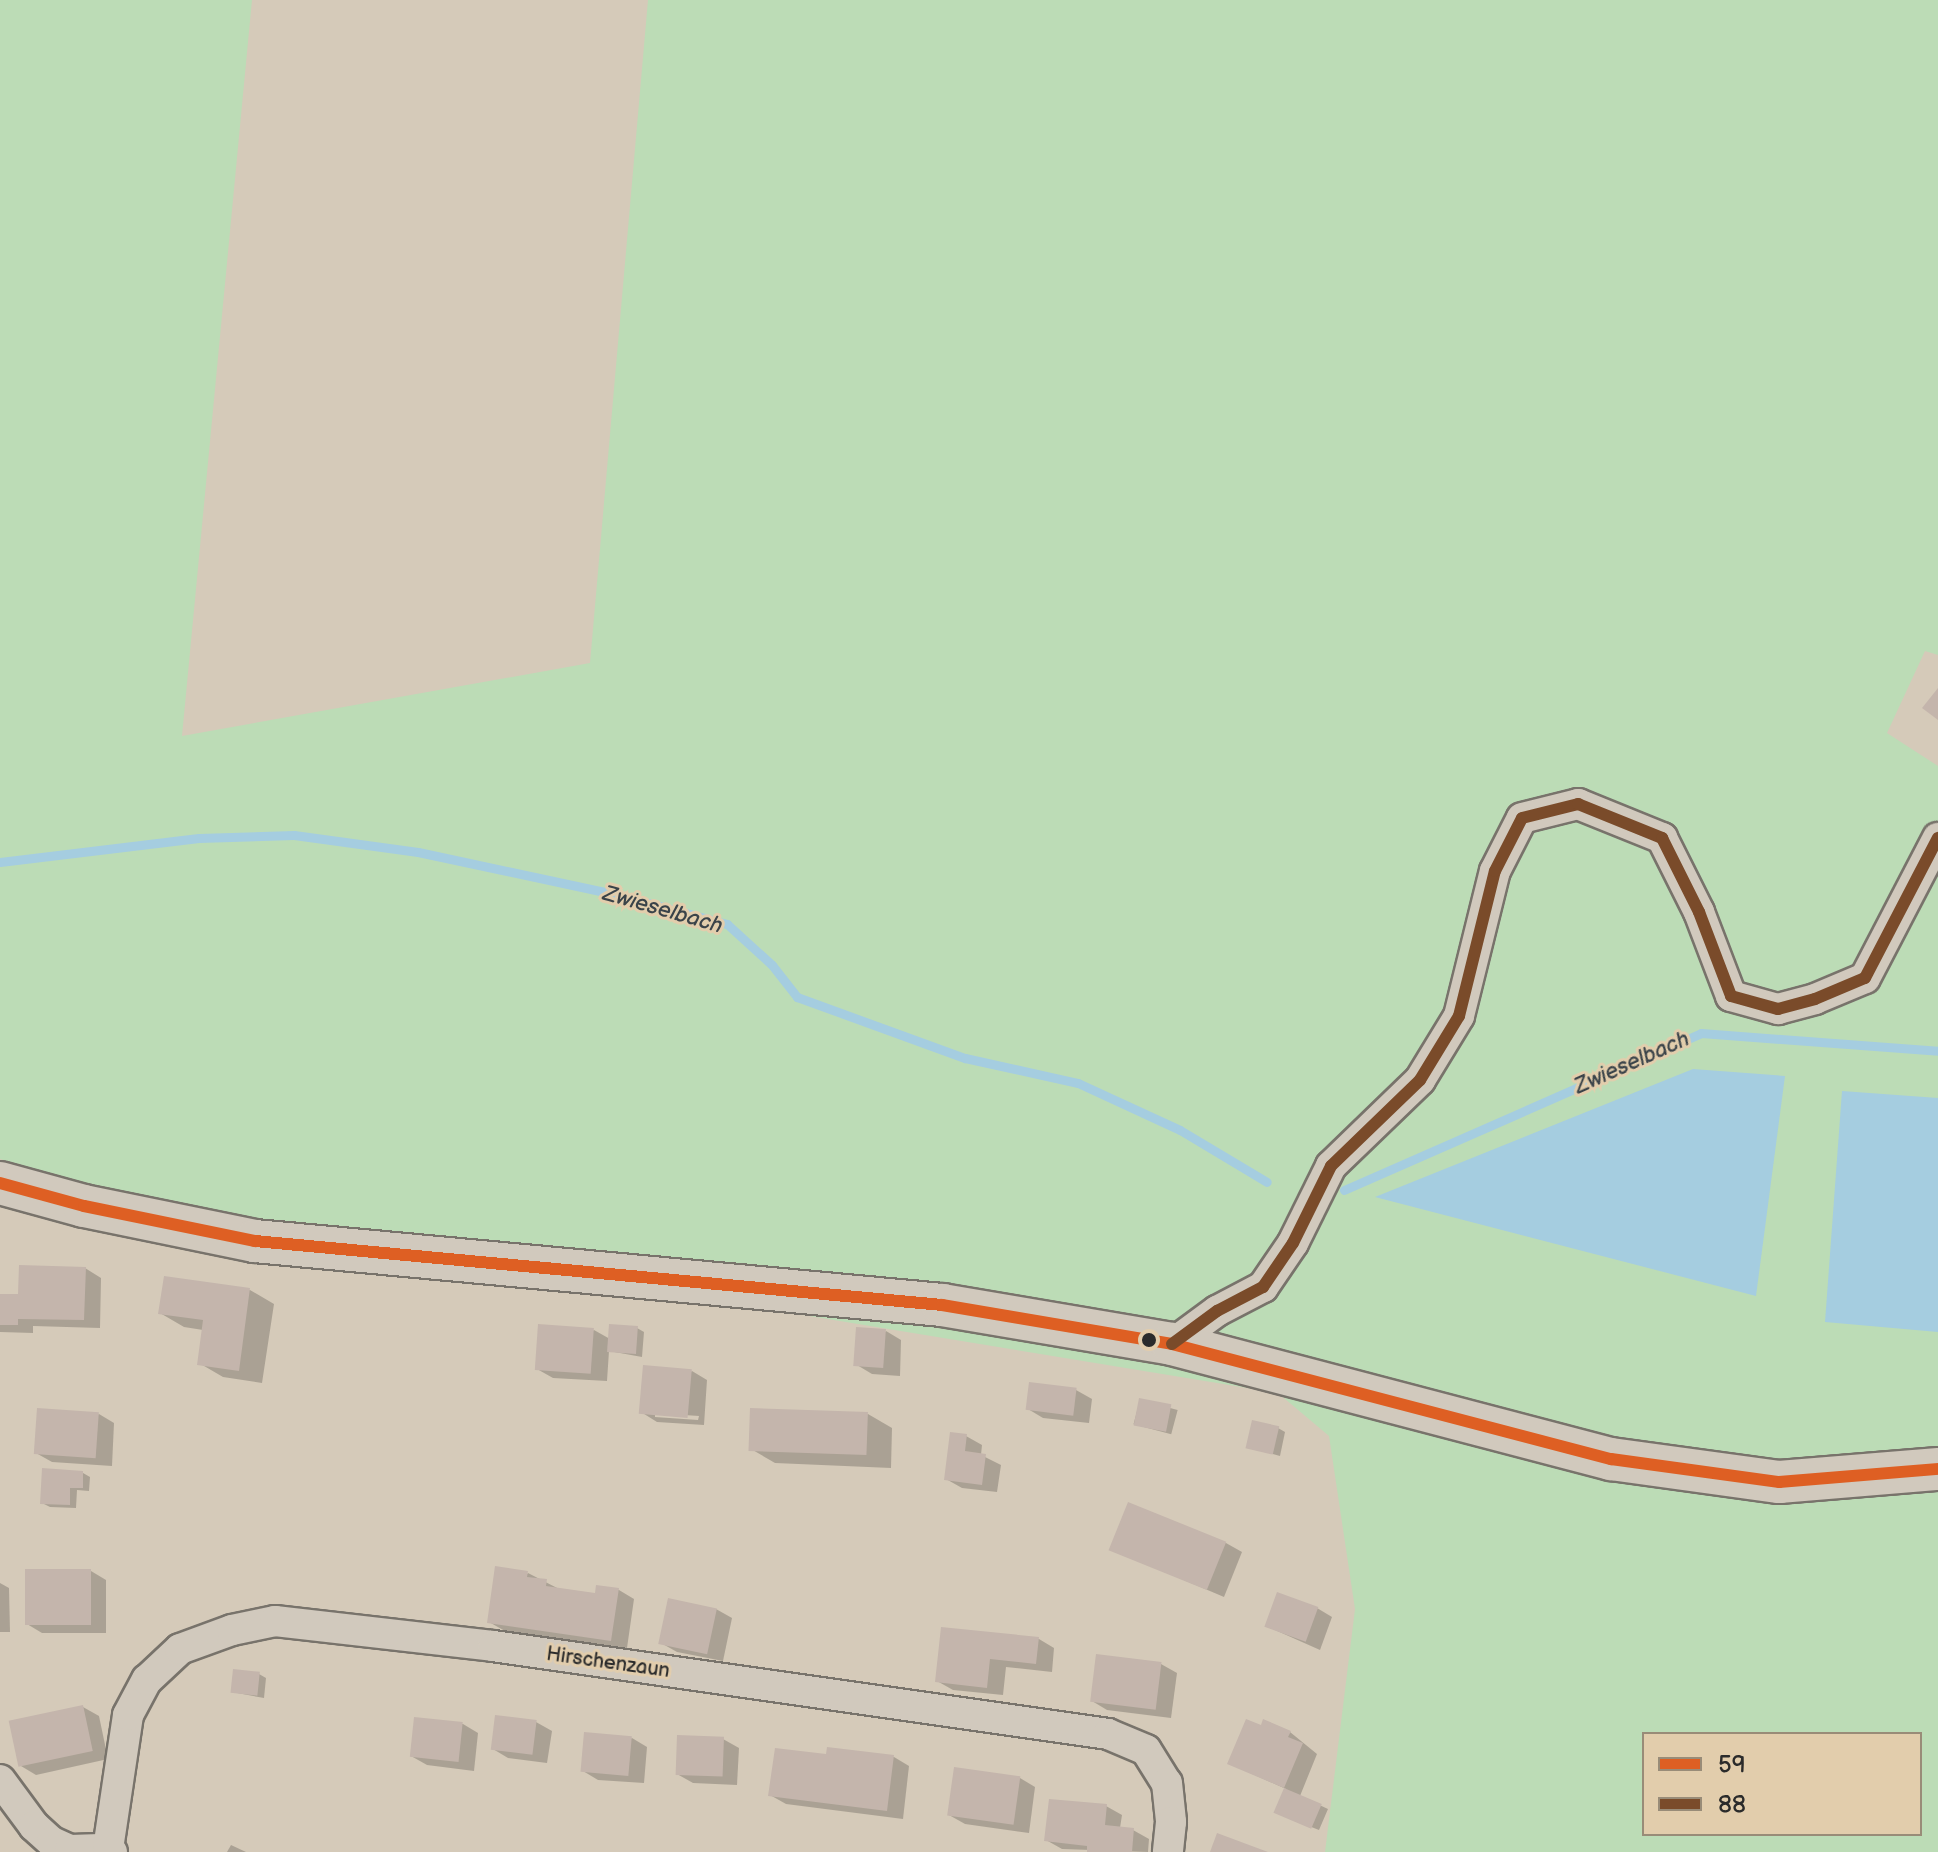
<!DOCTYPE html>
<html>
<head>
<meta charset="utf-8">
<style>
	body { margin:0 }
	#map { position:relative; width:1938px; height:1852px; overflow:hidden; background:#d5cab9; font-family:"Balsamiq Sans",sans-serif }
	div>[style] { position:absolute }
	.green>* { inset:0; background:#bcdcb6 }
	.water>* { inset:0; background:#a5cde0 }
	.shadow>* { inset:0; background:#0003; transform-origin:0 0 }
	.stream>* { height:9px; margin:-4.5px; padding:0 4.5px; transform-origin:4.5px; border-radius:4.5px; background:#a5cde0 }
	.building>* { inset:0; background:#c4b5ac; transform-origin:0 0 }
	.roads { filter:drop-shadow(2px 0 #78736b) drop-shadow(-2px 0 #78736b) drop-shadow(0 2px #78736b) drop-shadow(0 -2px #78736b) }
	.street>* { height:30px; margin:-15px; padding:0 15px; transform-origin:15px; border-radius:15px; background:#d1c9bd }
	.secondary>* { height:42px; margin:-21px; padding:0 21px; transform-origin:21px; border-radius:21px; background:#d1c9bd }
	.bus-1>* { height:12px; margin:-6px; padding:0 6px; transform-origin:6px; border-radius:6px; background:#de5f23 }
	.bus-2>* { height:12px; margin:-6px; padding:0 6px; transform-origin:6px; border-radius:6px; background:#7a4b2a }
	.dots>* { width:22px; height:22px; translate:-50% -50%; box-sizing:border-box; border:4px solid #e2cdac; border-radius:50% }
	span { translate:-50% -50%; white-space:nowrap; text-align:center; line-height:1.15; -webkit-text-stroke:6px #e2cdac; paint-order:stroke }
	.street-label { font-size:20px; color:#2b2b2b }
	.water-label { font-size:22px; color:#3a4349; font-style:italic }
	.legend { position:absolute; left:1642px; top:1732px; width:280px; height:104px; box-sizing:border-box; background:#e2cdac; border:2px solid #998c78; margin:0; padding:10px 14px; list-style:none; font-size:24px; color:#2b2b2b }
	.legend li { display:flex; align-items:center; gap:16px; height:40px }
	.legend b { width:40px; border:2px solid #998c78 }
</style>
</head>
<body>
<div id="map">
	<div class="green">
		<i style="clip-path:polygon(evenodd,0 0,252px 0,182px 736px,590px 663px,648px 0,1938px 0,1938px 655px,1925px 651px,1887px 733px,1938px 766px,1938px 1852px,1325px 1852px,1355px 1609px,1329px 1436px,1278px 1393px,791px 1313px,310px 1253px,0 1159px,0 0,1644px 1734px,1920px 1734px,1920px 1834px,1644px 1834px,1644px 1734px)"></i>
	</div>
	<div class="water">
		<i style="clip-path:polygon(1693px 1069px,1785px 1076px,1756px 1296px,1375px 1197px)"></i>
		<i style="clip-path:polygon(1842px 1091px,1938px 1098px,1938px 1332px,1825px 1322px)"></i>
	</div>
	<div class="shadow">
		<i style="clip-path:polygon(85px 1268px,101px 1278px,100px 1328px,33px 1326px,33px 1333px,0 1332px,0 1296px,20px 1296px)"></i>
		<i style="clip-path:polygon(250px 1290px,274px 1304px,262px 1383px,223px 1377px,199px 1363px,203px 1330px,184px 1327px,160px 1313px)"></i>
		<i style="clip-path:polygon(637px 1328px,644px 1332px,642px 1357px,609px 1351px,607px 1381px,553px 1378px,537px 1369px,594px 1330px,610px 1339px)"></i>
		<i style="clip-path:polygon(886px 1331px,901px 1340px,900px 1376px,872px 1374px,857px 1365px)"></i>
		<i style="clip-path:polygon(evenodd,692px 1371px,707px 1380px,704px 1425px,657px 1422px,641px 1412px,692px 1371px,655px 1413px,699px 1416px,698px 1420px,655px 1417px,655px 1413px)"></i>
		<i style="clip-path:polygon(1076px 1390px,1092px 1399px,1089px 1423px,1043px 1418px,1028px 1409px)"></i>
		<i style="left:1140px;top:1400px;width:39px;height:25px;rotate:15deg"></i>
		<i style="clip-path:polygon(99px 1414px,114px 1423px,112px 1466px,52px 1462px,36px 1453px)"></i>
		<i style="clip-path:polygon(868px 1414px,892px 1428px,891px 1468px,775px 1463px,751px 1449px)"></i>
		<i style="clip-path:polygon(1278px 1428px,1285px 1432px,1280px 1456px,1248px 1447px)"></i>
		<i style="clip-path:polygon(966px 1436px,982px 1445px,981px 1455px,1001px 1465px,997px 1492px,962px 1488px,946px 1479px)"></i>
		<i style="clip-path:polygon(83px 1473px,90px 1477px,89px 1491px,77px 1490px,76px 1508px,50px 1507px,42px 1503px)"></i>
		<i style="clip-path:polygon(1226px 1543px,1242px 1552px,1224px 1597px,1111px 1549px)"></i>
		<i style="clip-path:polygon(91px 1571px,106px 1580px,106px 1633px,42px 1633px,27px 1624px)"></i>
		<i style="clip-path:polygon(528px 1573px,561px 1590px,596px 1595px,598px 1587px,619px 1590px,634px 1599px,627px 1648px,505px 1631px,489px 1622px)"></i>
		<i style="clip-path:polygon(0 1583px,9px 1588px,10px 1632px,0 1632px)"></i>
		<i style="clip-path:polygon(1317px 1608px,1332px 1617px,1320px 1650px,1266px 1626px)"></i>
		<i style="clip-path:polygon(716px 1609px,732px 1618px,723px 1661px,677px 1652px,661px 1643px)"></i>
		<i style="clip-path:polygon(943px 1629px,1039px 1639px,1054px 1648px,1052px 1672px,1006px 1667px,1003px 1695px,953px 1690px,937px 1681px)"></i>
		<i style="clip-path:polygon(1161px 1664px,1177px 1673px,1171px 1718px,1107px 1710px,1092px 1701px)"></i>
		<i style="clip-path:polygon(259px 1674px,266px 1678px,264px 1698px,232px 1692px)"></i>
		<i style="clip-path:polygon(83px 1707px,99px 1716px,108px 1759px,36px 1775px,21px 1766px)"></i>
		<i style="clip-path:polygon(415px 1719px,463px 1724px,478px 1733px,474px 1771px,427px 1765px,411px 1756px)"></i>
		<i style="clip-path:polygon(536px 1722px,552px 1731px,547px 1763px,508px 1758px,493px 1749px)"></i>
		<i style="clip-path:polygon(1262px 1728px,1290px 1732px,1317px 1754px,1300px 1796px,1328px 1809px,1319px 1830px,1283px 1816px,1286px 1789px,1230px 1764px)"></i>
		<i style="clip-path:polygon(632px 1738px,647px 1747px,644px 1783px,598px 1780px,583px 1771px)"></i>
		<i style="clip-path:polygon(723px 1739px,739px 1748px,737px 1785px,693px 1783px,677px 1774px)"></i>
		<i style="clip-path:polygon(828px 1756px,894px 1757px,909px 1766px,903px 1819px,786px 1804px,770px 1795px)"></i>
		<i style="clip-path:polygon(1020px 1778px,1035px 1787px,1029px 1833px,965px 1824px,949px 1815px)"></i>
		<i style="clip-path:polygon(1106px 1806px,1122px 1815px,1120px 1828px,1133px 1830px,1149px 1839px,1148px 1852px,1062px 1849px,1046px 1840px)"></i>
		<i style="clip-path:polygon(231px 1845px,246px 1852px,227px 1852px)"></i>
	</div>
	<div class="stream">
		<i style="left:0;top:862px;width:200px;rotate:-6.9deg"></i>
		<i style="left:199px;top:838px;width:95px;rotate:-1.8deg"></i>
		<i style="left:294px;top:835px;width:125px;rotate:7.8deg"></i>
		<i style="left:418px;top:852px;width:210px;rotate:12.1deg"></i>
		<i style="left:623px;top:896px;width:108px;rotate:15.1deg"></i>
		<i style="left:727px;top:924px;width:61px;rotate:42.3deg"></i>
		<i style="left:772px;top:965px;width:41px;rotate:52deg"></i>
		<i style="left:797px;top:997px;width:179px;rotate:20deg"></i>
		<i style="left:965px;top:1058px;width:116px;rotate:12.5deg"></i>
		<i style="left:1078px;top:1083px;width:112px;rotate:24.7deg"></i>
		<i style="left:1180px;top:1130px;width:101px;rotate:30.9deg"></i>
		<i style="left:1344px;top:1190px;width:390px;rotate:-23.7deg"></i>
		<i style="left:1701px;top:1033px;width:238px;rotate:4.3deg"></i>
	</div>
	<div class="building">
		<i style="clip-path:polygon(1938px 688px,1938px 720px,1922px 708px)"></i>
		<i style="clip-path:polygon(19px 1265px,86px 1267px,84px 1320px,18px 1319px,18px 1325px,0 1325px,0 1294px,18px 1294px)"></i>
		<i style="clip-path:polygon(164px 1276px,250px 1288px,239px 1371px,197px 1365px,203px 1320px,158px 1314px)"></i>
		<i style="left:538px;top:1324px;width:56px;height:46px;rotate:4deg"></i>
		<i style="left:609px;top:1324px;width:29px;height:28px;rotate:4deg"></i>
		<i style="left:856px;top:1327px;width:30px;height:39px;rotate:4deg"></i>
		<i style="left:643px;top:1365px;width:49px;height:49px;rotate:5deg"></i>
		<i style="left:1029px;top:1382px;width:48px;height:28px;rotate:7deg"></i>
		<i style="left:1139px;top:1398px;width:33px;height:28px;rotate:11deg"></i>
		<i style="left:37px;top:1408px;width:62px;height:46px;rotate:4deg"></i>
		<i style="left:750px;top:1408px;width:118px;height:43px;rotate:2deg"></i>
		<i style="left:1252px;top:1420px;width:28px;height:29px;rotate:13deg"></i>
		<i style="clip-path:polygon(950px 1432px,967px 1434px,965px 1451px,986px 1454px,982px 1485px,944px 1480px)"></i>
		<i style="clip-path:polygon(42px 1468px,83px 1471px,83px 1488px,70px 1488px,70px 1505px,40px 1504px)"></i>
		<i style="left:1128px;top:1502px;width:106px;height:52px;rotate:22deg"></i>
		<i style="clip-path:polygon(495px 1566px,528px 1571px,527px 1577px,547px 1579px,546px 1586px,595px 1593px,596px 1585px,619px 1588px,611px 1641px,487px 1623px)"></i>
		<i style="left:25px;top:1569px;width:66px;height:56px"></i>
		<i style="left:1277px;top:1592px;width:44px;height:37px;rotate:20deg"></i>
		<i style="left:668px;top:1598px;width:50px;height:47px;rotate:12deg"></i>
		<i style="clip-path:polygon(941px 1627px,1039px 1637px,1036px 1664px,990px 1659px,987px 1688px,935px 1682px)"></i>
		<i style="left:1096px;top:1654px;width:66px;height:48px;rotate:7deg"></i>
		<i style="left:233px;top:1669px;width:27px;height:24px;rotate:6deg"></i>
		<i style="left:83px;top:1705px;width:47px;height:76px;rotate:78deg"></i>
		<i style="left:495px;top:1715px;width:42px;height:35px;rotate:7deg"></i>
		<i style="left:414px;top:1717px;width:49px;height:40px;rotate:6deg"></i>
		<i style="clip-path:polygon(1246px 1719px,1261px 1725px,1263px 1719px,1291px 1731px,1288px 1737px,1303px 1743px,1284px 1788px,1227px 1764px)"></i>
		<i style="left:584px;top:1732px;width:48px;height:40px;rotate:5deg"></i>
		<i style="left:677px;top:1735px;width:47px;height:40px;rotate:2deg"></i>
		<i style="clip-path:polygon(827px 1747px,894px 1755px,887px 1811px,768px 1796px,775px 1748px,826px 1754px)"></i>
		<i style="left:954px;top:1767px;width:67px;height:49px;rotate:8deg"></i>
		<i style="left:1284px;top:1788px;width:41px;height:27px;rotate:23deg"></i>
		<i style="clip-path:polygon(1049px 1799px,1107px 1804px,1105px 1825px,1134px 1828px,1132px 1852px,1087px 1852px,1087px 1846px,1044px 1841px)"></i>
		<i style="clip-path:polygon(1217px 1833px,1268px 1852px,1210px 1852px)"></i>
	</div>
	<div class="roads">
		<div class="street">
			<i style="left:1172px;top:1344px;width:56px;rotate:-36.3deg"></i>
			<i style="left:1217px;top:1311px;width:52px;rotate:-27.6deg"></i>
			<i style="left:1263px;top:1287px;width:53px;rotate:-55.7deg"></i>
			<i style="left:1293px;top:1243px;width:86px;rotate:-63.7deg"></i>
			<i style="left:1331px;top:1166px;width:124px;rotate:-44deg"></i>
			<i style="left:1420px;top:1080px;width:75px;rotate:-58.6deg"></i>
			<i style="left:1459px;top:1016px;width:149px;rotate:-76.1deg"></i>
			<i style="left:1495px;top:871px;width:59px;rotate:-63deg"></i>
			<i style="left:1522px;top:818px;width:58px;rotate:-14deg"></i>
			<i style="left:1578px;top:804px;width:91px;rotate:22deg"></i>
			<i style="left:1662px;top:838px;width:83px;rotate:63.4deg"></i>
			<i style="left:1699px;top:912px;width:90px;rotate:69.1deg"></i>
			<i style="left:1731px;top:996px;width:49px;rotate:15.5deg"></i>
			<i style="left:1778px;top:1009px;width:38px;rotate:-15deg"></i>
			<i style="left:1815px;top:999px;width:54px;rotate:-22.8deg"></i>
			<i style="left:1865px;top:978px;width:158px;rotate:-62.5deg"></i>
			<i style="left:0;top:1780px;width:57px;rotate:53.5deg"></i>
			<i style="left:34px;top:1826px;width:24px;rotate:42deg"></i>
			<i style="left:52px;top:1842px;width:20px;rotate:24deg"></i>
			<i style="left:70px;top:1850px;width:38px;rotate:-2deg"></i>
			<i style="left:108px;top:1849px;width:5px;rotate:37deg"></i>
			<i style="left:108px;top:1849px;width:135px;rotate:-81.5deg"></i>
			<i style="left:128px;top:1715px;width:40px;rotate:-62deg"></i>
			<i style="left:147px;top:1680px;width:45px;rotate:-43.2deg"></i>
			<i style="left:180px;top:1649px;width:55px;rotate:-20.1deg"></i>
			<i style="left:232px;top:1630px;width:44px;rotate:-11.8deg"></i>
			<i style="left:275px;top:1621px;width:219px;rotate:6.5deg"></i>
			<i style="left:493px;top:1646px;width:621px;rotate:8.14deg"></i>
			<i style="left:1108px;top:1734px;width:41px;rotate:22.8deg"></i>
			<i style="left:1146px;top:1750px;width:39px;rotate:58deg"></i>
			<i style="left:1167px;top:1783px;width:39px;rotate:84deg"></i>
			<i style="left:1171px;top:1822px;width:30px;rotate:96deg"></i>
		</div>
		<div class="secondary">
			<i style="left:0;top:1183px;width:87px;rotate:15.3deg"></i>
			<i style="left:84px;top:1206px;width:175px;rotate:11.6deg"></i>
			<i style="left:255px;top:1241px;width:690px;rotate:5.32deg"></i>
			<i style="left:942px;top:1305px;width:233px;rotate:9.6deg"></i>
			<i style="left:1172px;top:1344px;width:454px;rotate:14.7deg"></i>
			<i style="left:1611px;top:1459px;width:170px;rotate:7.8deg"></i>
			<i style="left:1779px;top:1482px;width:160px;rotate:-4.7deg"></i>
		</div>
	</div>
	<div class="bus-1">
		<i style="left:0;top:1183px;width:87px;rotate:15.3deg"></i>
		<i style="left:84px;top:1206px;width:175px;rotate:11.6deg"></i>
		<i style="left:255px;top:1241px;width:690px;rotate:5.32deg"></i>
		<i style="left:942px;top:1305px;width:233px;rotate:9.6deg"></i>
		<i style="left:1172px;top:1344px;width:454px;rotate:14.7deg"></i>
		<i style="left:1611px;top:1459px;width:170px;rotate:7.8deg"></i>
		<i style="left:1779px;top:1482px;width:160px;rotate:-4.7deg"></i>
	</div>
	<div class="bus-2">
		<i style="left:1172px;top:1344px;width:56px;rotate:-36.3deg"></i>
		<i style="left:1217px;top:1311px;width:52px;rotate:-27.6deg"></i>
		<i style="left:1263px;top:1287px;width:53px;rotate:-55.7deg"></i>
		<i style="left:1293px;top:1243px;width:86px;rotate:-63.7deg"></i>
		<i style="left:1331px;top:1166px;width:124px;rotate:-44deg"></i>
		<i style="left:1420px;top:1080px;width:75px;rotate:-58.6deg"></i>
		<i style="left:1459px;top:1016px;width:149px;rotate:-76.1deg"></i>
		<i style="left:1495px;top:871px;width:59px;rotate:-63deg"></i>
		<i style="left:1522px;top:818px;width:58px;rotate:-14deg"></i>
		<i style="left:1578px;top:804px;width:91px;rotate:22deg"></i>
		<i style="left:1662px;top:838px;width:83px;rotate:63.4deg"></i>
		<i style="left:1699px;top:912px;width:90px;rotate:69.1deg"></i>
		<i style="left:1731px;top:996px;width:49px;rotate:15.5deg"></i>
		<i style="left:1778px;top:1009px;width:38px;rotate:-15deg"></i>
		<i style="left:1815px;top:999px;width:54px;rotate:-22.8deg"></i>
		<i style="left:1865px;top:978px;width:158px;rotate:-62.5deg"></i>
	</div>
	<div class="dots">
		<i style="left:1149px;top:1340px;background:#2b2b2b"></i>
	</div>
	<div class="street-label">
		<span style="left:608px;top:1663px;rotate:8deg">Hirschenzaun</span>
	</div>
	<div class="water-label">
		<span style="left:663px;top:910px;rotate:16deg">Zwieselbach</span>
		<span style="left:1632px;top:1063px;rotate:-24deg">Zwieselbach</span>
	</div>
	<ul class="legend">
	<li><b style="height:10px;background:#de5f23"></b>59</li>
	<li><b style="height:10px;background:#7a4b2a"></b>88</li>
	</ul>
</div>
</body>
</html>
